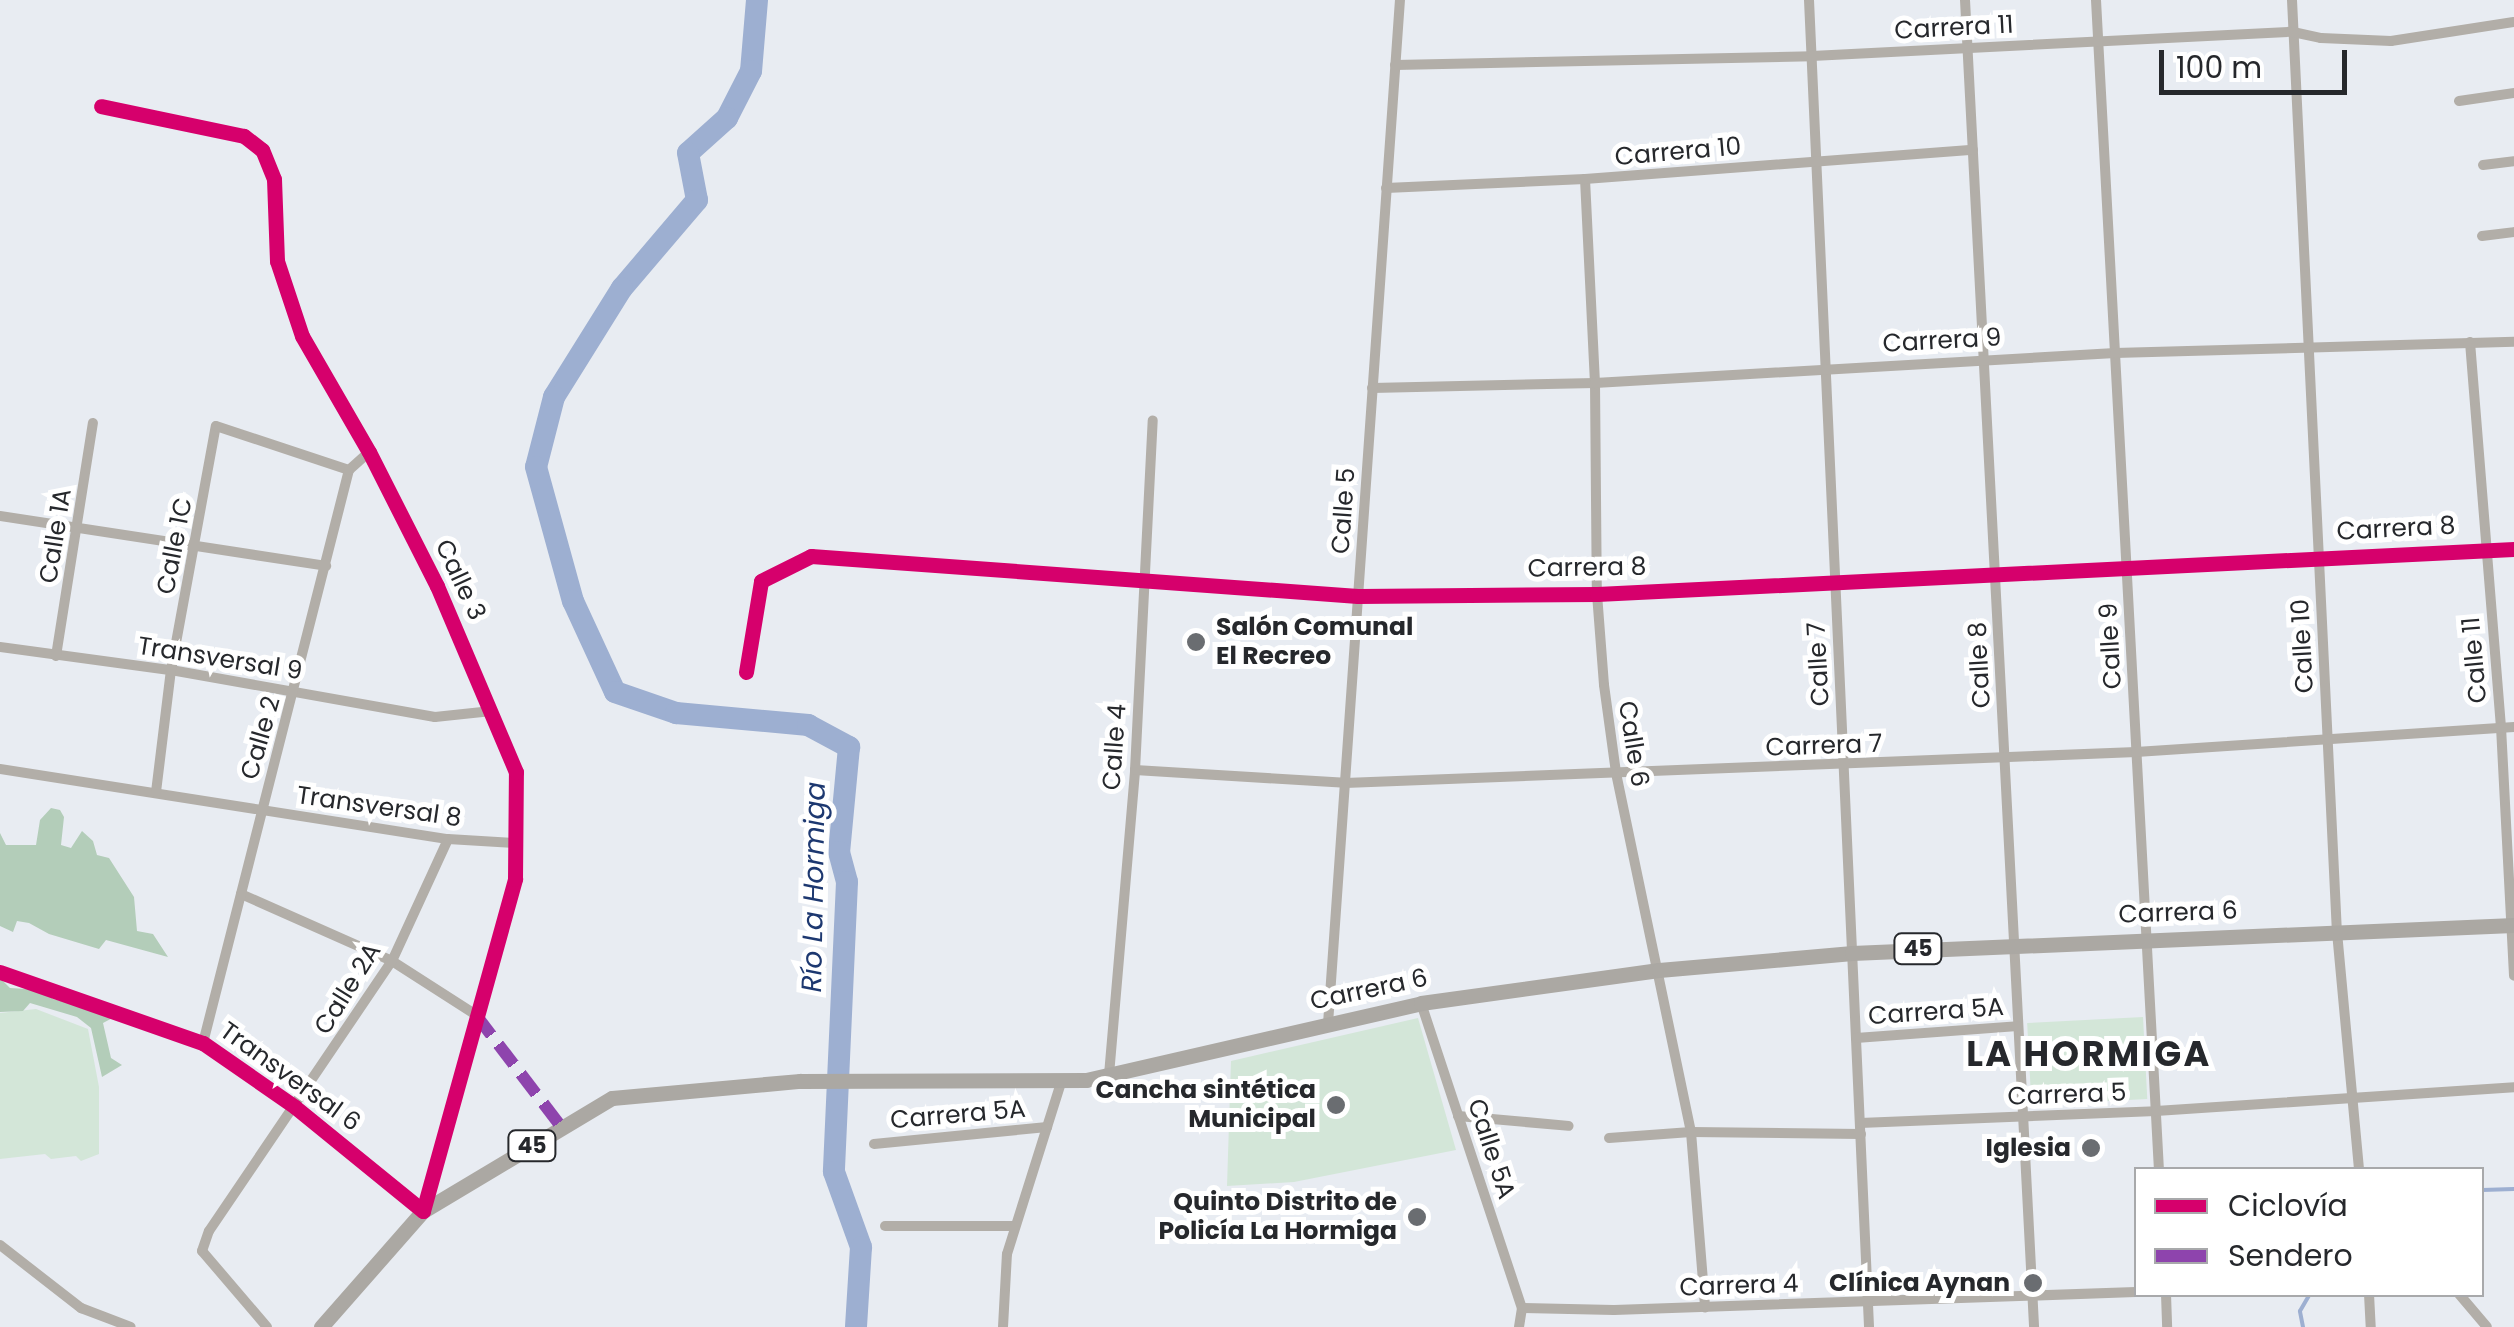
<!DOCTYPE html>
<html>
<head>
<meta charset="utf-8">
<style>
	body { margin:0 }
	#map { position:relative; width:2514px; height:1327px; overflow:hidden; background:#e8ecf2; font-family:Poppins,sans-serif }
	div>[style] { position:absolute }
	.green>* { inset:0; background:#d3e6d8; transform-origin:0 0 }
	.forest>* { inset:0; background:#b3cdb9 }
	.stream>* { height:4px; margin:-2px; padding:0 2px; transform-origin:2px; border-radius:2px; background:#9dafd1 }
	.river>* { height:22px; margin:-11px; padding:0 11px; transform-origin:11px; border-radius:11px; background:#9dafd1 }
	.minor>* { height:10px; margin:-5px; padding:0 5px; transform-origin:5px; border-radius:5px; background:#b2aea8 }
	.primary>* { height:15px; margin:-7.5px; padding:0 7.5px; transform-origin:7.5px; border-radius:7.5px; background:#aba8a3 }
	.quiet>* { height:12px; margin-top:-6px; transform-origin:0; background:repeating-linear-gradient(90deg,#8e44ad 0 25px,transparent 0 37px) }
	.cycleway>* { height:15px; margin:-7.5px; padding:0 7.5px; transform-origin:7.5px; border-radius:7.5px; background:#d6006c }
	.dots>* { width:28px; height:28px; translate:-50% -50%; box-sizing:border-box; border:5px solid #fff; border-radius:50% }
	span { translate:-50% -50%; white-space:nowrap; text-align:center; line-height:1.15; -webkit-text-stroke:10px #fff; paint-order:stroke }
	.shield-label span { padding:2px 8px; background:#fff; border:2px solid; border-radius:8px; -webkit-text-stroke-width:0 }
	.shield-label { font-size:22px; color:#26282c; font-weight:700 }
	.street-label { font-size:25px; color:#26282c }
	.poi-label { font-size:25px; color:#26282c; font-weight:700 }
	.left { translate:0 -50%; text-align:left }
	.right { translate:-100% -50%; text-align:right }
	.water-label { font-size:28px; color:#1d3870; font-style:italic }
	.district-label { font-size:35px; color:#26282c; font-weight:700; letter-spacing:2.5px }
	.legend { position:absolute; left:2134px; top:1167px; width:350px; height:130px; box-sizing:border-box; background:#fff; border:2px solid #a8a9ab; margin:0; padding:12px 18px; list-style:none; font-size:30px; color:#26282c }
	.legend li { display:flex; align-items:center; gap:20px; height:50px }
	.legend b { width:50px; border:2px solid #a8a9ab }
	.scale { position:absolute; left:2159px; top:50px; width:188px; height:45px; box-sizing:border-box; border:5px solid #26282c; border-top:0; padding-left:12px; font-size:30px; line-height:35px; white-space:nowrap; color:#26282c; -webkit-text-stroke:8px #fff; paint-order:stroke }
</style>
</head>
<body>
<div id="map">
	<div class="green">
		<i style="clip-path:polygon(36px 1009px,88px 1029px,99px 1087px,99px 1154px,81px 1161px,76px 1156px,51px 1159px,45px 1154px,0 1159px,0 1013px)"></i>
		<i style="left:2143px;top:1017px;width:82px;height:116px;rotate:87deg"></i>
		<i style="clip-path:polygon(1418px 1018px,1456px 1150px,1294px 1182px,1227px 1186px,1231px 1061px)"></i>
	</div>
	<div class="forest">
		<i style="clip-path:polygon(51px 808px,60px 810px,64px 817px,61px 845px,71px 848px,82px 831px,93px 841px,97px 855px,109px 858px,134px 897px,137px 931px,153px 934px,168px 957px,106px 940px,99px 949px,49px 934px,29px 923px,17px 921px,13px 932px,0 926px,0 833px,6px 845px,36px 845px,40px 820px)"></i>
		<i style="clip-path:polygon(0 978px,10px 988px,44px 990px,53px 999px,118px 1015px,103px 1023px,111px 1058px,122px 1065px,102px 1077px,91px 1028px,77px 1017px,30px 1003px,23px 1011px,0 1012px)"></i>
	</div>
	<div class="stream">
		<i style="left:2482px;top:1190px;width:32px;rotate:-2deg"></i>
		<i style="left:2303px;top:1327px;width:16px;rotate:-101deg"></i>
		<i style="left:2300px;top:1311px;width:20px;rotate:-60deg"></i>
	</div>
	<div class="river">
		<i style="left:757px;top:0;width:71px;rotate:94.8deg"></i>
		<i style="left:751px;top:71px;width:53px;rotate:117.1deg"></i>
		<i style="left:727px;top:118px;width:52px;rotate:138.1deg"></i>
		<i style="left:688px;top:153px;width:48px;rotate:79.2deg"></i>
		<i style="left:697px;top:200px;width:116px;rotate:130.4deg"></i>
		<i style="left:622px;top:288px;width:128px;rotate:122deg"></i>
		<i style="left:554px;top:397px;width:72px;rotate:104.4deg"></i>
		<i style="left:536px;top:467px;width:139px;rotate:74.6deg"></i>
		<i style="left:573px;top:601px;width:100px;rotate:65.2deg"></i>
		<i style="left:615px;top:692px;width:65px;rotate:19deg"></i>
		<i style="left:676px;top:713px;width:133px;rotate:5.2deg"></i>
		<i style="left:808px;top:725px;width:47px;rotate:28.2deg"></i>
		<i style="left:849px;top:747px;width:105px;rotate:95.4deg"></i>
		<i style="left:839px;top:852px;width:31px;rotate:75deg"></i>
		<i style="left:847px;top:882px;width:290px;rotate:92.6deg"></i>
		<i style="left:834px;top:1172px;width:80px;rotate:70.2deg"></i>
		<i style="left:861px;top:1247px;width:80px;rotate:93.6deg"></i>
	</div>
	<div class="minor">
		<i style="left:1809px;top:0;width:1328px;rotate:87.41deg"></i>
		<i style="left:1965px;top:0;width:1329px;rotate:87.02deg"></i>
		<i style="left:2096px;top:0;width:1172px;rotate:86.92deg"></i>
		<i style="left:2292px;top:0;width:933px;rotate:87.24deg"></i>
		<i style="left:2337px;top:932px;width:239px;rotate:84.7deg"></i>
		<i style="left:1395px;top:65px;width:417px;rotate:-1.2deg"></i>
		<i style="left:1812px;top:56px;width:482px;rotate:-2.9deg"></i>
		<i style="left:2293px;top:32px;width:29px;rotate:12deg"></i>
		<i style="left:2321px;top:38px;width:70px;rotate:2.5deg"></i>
		<i style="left:2391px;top:41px;width:124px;rotate:-8.8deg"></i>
		<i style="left:2459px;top:101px;width:56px;rotate:-8.3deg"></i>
		<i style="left:2483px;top:165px;width:31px;rotate:-7deg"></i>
		<i style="left:1585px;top:179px;width:204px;rotate:87.2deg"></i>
		<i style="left:1595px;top:383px;width:211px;rotate:89.5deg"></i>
		<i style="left:1597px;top:594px;width:91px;rotate:85.6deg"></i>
		<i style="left:1604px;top:685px;width:89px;rotate:82.2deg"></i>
		<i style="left:1616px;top:773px;width:367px;rotate:78.2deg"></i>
		<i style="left:1691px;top:1132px;width:176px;rotate:85.4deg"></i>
		<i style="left:1386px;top:188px;width:199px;rotate:-2.6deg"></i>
		<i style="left:1585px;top:179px;width:389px;rotate:-4.3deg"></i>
		<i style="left:2482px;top:236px;width:32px;rotate:-7deg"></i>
		<i style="left:2470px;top:342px;width:386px;rotate:85.4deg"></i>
		<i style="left:2501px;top:727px;width:249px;rotate:87deg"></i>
		<i style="left:1372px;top:388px;width:223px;rotate:-1.3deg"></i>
		<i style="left:1595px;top:383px;width:521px;rotate:-3.3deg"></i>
		<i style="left:2115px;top:353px;width:399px;rotate:-1.6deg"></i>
		<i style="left:0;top:516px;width:330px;rotate:8.7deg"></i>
		<i style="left:0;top:647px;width:173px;rotate:7.7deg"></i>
		<i style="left:171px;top:670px;width:268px;rotate:10.1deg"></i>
		<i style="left:435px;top:717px;width:57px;rotate:-6deg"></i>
		<i style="left:56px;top:656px;width:236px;rotate:-81deg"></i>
		<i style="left:746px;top:672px;width:92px;rotate:-80.6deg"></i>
		<i style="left:761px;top:581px;width:56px;rotate:-26.6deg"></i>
		<i style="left:811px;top:556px;width:548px;rotate:4.18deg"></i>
		<i style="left:1358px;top:596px;width:239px;rotate:-0.5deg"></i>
		<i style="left:1597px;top:594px;width:918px;rotate:-2.81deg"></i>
		<i style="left:0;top:769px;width:453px;rotate:8.9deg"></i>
		<i style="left:448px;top:839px;width:68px;rotate:3.4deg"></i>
		<i style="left:1135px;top:770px;width:210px;rotate:3.5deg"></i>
		<i style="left:1345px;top:783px;width:792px;rotate:-2.24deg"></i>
		<i style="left:2136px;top:752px;width:379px;rotate:-3.8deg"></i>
		<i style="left:156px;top:792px;width:123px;rotate:-83deg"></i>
		<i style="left:171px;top:670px;width:248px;rotate:-79.6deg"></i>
		<i style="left:216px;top:426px;width:140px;rotate:18.3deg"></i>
		<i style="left:241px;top:894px;width:165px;rotate:23.9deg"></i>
		<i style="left:392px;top:961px;width:100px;rotate:32.7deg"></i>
		<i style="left:0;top:972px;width:215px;rotate:19.3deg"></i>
		<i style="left:203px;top:1043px;width:112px;rotate:34.8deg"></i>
		<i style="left:295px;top:1107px;width:165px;rotate:39.1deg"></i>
		<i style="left:423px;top:1211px;width:345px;rotate:-74.5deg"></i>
		<i style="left:515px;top:879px;width:107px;rotate:-89.5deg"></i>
		<i style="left:516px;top:772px;width:202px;rotate:-113deg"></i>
		<i style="left:437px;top:586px;width:150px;rotate:-116.9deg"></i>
		<i style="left:369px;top:452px;width:134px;rotate:-120deg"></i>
		<i style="left:302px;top:336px;width:79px;rotate:-108.4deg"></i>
		<i style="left:277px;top:261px;width:82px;rotate:-92.1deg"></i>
		<i style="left:274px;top:179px;width:31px;rotate:-112deg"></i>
		<i style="left:262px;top:150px;width:23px;rotate:-142deg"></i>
		<i style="left:244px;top:136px;width:146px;rotate:-168.2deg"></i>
		<i style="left:1421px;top:1003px;width:321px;rotate:71.7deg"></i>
		<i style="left:1522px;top:1308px;width:19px;rotate:99deg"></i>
		<i style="left:1328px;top:1024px;width:1027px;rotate:-85.98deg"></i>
		<i style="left:1856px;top:1038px;width:162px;rotate:-4.2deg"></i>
		<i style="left:203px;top:1043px;width:591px;rotate:-75.71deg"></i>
		<i style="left:349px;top:470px;width:27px;rotate:-42deg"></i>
		<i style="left:1109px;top:1075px;width:306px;rotate:-85.1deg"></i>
		<i style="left:1135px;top:770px;width:350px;rotate:-87.1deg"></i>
		<i style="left:1458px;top:1116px;width:111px;rotate:5.1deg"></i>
		<i style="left:1860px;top:1123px;width:296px;rotate:-2.3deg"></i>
		<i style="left:2156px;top:1111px;width:359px;rotate:-3.8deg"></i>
		<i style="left:1609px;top:1138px;width:82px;rotate:-4.2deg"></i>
		<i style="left:1691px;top:1132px;width:170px;rotate:0.7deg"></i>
		<i style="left:874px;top:1144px;width:174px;rotate:-5.6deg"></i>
		<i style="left:885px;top:1226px;width:129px"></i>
		<i style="left:0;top:1245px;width:103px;rotate:37.9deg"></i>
		<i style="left:81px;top:1308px;width:53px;rotate:20.8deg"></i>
		<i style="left:2166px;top:1294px;width:33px;rotate:88deg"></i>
		<i style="left:2369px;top:1294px;width:33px;rotate:87deg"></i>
		<i style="left:2459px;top:1294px;width:43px;rotate:49.7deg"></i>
		<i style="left:1522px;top:1308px;width:92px;rotate:1.2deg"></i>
		<i style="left:1614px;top:1310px;width:522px;rotate:-1.97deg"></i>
		<i style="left:267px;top:1327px;width:100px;rotate:-130.5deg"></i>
		<i style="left:202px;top:1251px;width:21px;rotate:-71deg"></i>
		<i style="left:209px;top:1231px;width:326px;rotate:-55.9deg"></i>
		<i style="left:392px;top:961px;width:134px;rotate:-65.3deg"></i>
		<i style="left:1003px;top:1327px;width:73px;rotate:-86.9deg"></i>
		<i style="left:1007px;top:1254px;width:179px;rotate:-72.5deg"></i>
	</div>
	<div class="primary">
		<i style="left:321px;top:1327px;width:154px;rotate:-48.7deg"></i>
		<i style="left:423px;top:1211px;width:220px;rotate:-30.9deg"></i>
		<i style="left:612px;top:1098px;width:189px;rotate:-5.2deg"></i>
		<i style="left:800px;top:1081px;width:286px;rotate:-0.2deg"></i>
		<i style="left:1086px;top:1080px;width:344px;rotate:-12.9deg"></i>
		<i style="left:1421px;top:1003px;width:240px;rotate:-7.9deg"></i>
		<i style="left:1659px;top:970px;width:194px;rotate:-5deg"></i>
		<i style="left:1852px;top:953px;width:663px;rotate:-2.42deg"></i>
	</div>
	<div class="quiet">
		<i style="left:476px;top:1015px;width:142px;rotate:52.7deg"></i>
	</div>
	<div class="cycleway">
		<i style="left:746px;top:672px;width:92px;rotate:-80.6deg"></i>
		<i style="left:761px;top:581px;width:56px;rotate:-26.6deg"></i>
		<i style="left:811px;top:556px;width:548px;rotate:4.18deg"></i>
		<i style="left:1358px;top:596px;width:239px;rotate:-0.5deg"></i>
		<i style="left:1597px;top:594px;width:918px;rotate:-2.81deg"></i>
		<i style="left:0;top:972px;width:215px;rotate:19.3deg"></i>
		<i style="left:203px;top:1043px;width:112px;rotate:34.8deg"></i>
		<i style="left:295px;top:1107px;width:165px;rotate:39.1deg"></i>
		<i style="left:423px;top:1211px;width:345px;rotate:-74.5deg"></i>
		<i style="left:515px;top:879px;width:107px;rotate:-89.5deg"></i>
		<i style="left:516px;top:772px;width:202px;rotate:-113deg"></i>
		<i style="left:437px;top:586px;width:150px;rotate:-116.9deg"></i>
		<i style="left:369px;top:452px;width:134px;rotate:-120deg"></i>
		<i style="left:302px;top:336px;width:79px;rotate:-108.4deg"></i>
		<i style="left:277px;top:261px;width:82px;rotate:-92.1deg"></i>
		<i style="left:274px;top:179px;width:31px;rotate:-112deg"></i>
		<i style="left:262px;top:150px;width:23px;rotate:-142deg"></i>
		<i style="left:244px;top:136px;width:146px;rotate:-168.2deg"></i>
	</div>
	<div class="dots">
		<i style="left:1196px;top:642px;background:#6a6d71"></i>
		<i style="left:1336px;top:1105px;background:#6a6d71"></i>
		<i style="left:2091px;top:1148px;background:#6a6d71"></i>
		<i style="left:1417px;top:1217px;background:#6a6d71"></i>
		<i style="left:2033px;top:1283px;background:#6a6d71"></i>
	</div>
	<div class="shield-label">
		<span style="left:1918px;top:949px">45</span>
		<span style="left:532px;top:1146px">45</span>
	</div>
	<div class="street-label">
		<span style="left:1954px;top:28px;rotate:-3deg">Carrera 11</span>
		<span style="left:1678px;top:152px;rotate:-5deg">Carrera 10</span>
		<span style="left:1942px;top:341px;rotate:-3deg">Carrera 9</span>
		<span style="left:1344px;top:511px;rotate:-86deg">Calle 5</span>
		<span style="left:2396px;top:529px;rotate:-3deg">Carrera 8</span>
		<span style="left:56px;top:536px;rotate:-81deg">Calle 1A</span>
		<span style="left:175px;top:546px;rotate:-79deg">Calle 1C</span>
		<span style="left:1587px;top:568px;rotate:-1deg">Carrera 8</span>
		<span style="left:460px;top:580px;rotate:65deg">Calle 3</span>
		<span style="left:2111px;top:646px;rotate:-93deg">Calle 9</span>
		<span style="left:2303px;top:646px;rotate:-93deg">Calle 10</span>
		<span style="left:220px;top:659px;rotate:9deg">Transversal 9</span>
		<span style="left:2475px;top:660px;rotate:-95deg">Calle 11</span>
		<span style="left:1819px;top:664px;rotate:-93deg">Calle 7</span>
		<span style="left:1980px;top:665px;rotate:-93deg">Calle 8</span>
		<span style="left:261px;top:738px;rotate:-74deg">Calle 2</span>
		<span style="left:1633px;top:744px;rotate:81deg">Calle 6</span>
		<span style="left:1824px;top:746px;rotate:-2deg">Carrera 7</span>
		<span style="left:1115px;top:747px;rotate:-86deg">Calle 4</span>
		<span style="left:379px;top:807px;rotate:8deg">Transversal 8</span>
		<span style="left:2178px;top:913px;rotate:-2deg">Carrera 6</span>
		<span style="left:348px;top:989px;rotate:-58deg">Calle 2A</span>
		<span style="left:1369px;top:990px;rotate:-12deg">Carrera 6</span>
		<span style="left:1936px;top:1012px;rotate:-4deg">Carrera 5A</span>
		<span style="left:290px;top:1077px;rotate:36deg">Transversal 6</span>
		<span style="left:2067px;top:1095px;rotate:-2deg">Carrera 5</span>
		<span style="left:958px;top:1115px;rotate:-5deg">Carrera 5A</span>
		<span style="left:1491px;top:1149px;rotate:72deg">Calle 5A</span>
		<span style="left:1739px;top:1286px;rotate:-2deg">Carrera 4</span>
	</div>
	<div class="poi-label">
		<span class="left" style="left:1216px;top:642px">Salón Comunal<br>El Recreo</span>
		<span class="right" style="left:1316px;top:1105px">Cancha sintética<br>Municipal</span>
		<span class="right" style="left:2071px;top:1148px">Iglesia</span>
		<span class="right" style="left:1397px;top:1217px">Quinto Distrito de<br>Policía La Hormiga</span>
		<span class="right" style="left:2010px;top:1283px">Clínica Aynan</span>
	</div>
	<div class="water-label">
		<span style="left:814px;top:887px;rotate:-89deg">Río La Hormiga</span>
	</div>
	<div class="district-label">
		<span style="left:2089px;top:1054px">LA HORMIGA</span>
	</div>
	<ul class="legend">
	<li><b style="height:12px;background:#d6006c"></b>Ciclovía</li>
	<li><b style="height:12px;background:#8e44ad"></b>Sendero</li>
	</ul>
	<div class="scale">100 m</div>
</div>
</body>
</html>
